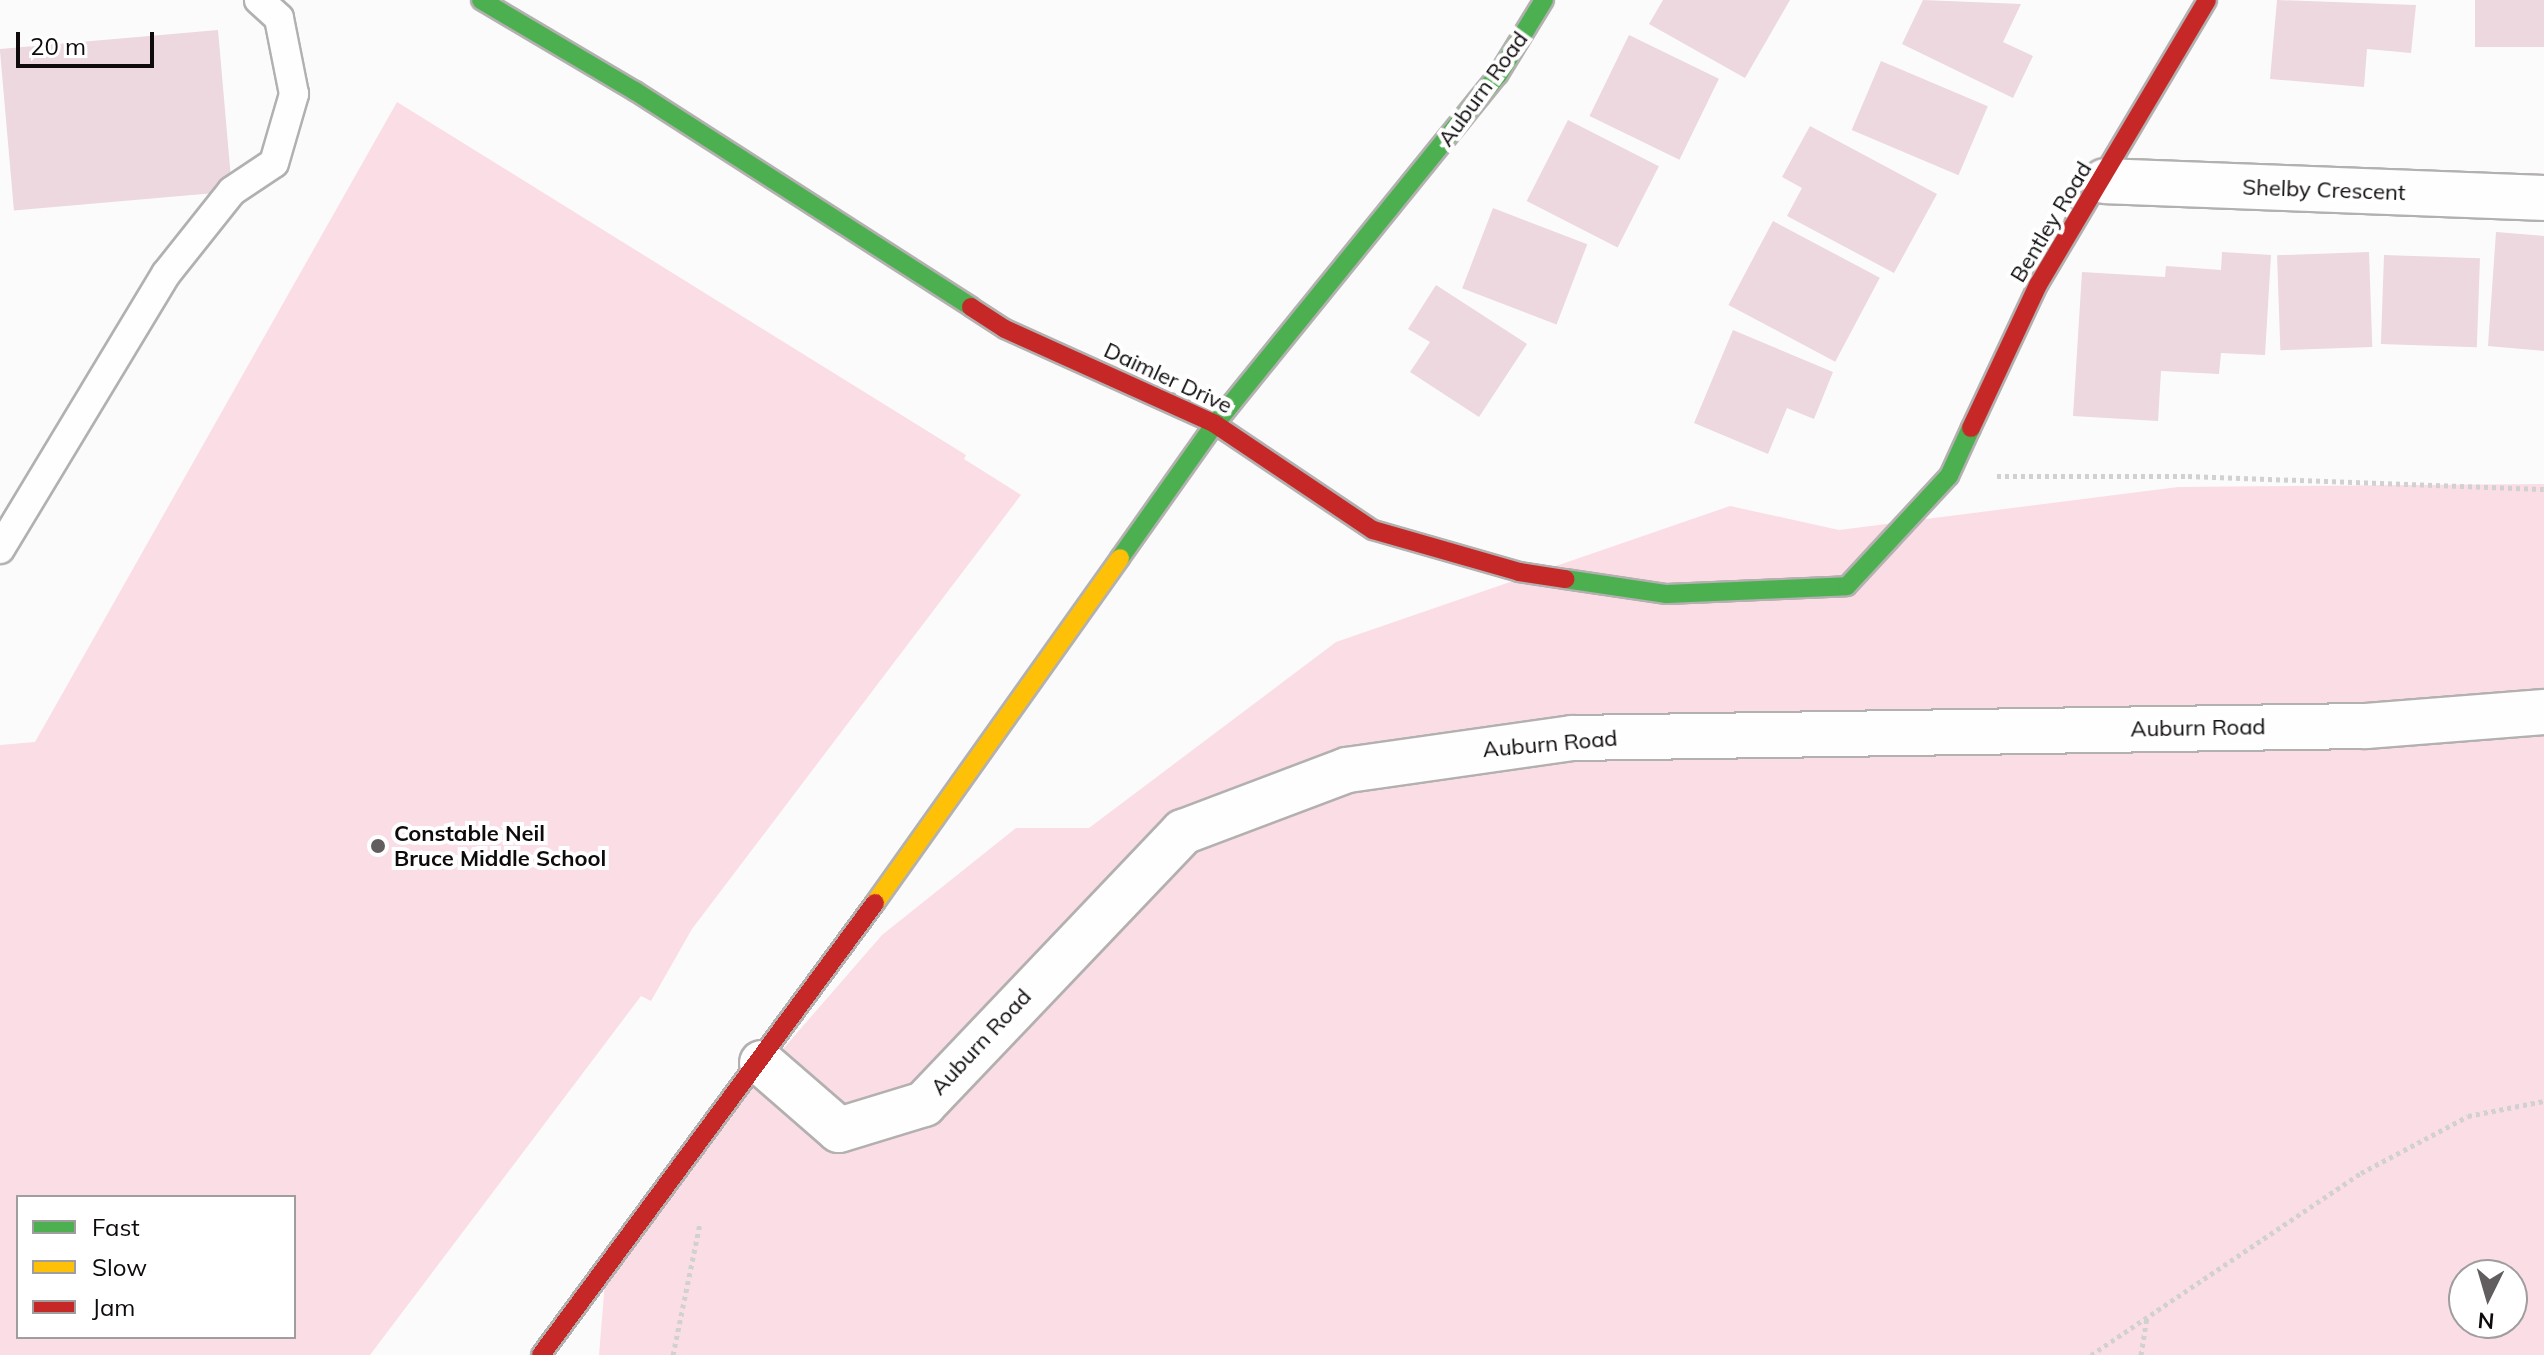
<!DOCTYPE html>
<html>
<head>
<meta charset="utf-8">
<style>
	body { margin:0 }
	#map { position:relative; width:2544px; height:1355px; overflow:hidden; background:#fcfbfb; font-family:Mulish,sans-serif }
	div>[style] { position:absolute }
	.green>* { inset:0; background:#fbdde6 }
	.building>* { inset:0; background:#ecd8de; transform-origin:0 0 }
	.path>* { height:5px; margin-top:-2.5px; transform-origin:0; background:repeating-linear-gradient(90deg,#d2d1d1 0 4px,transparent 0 8px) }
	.roads { filter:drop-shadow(2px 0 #b3b0b0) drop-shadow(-2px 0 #b3b0b0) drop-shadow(0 2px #b3b0b0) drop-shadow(0 -2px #b3b0b0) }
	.lane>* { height:28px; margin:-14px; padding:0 14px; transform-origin:14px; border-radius:14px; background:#fffefe }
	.street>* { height:44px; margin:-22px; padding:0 22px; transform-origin:22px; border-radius:22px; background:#fffefe }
	.fast>* { height:18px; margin:-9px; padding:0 9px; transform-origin:9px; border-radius:9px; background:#4caf50 }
	.slow>* { height:18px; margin:-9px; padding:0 9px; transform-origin:9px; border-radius:9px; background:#ffc107 }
	.jam>* { height:18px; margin:-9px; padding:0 9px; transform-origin:9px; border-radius:9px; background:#c62828 }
	.dots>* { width:22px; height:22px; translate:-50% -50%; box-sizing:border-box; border:4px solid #fff; border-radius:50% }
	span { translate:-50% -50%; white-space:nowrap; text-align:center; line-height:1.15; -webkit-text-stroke:8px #fff; paint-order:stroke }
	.street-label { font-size:22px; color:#0f0a0b }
	.poi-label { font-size:22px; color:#0f0a0b; font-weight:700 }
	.left { translate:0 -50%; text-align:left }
	.legend { position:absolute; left:16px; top:1195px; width:280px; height:144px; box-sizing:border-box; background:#fff; border:2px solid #9f9d9d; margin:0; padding:10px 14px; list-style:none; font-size:24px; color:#0f0a0b }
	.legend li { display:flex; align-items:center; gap:16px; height:40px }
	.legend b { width:40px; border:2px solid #9f9d9d }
	.north { position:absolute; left:2448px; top:1259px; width:80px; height:80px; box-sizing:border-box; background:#fff; border:2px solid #9f9d9d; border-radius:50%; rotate:185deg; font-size:22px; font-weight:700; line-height:32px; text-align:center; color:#0f0a0b }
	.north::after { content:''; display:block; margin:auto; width:28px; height:36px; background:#625e5f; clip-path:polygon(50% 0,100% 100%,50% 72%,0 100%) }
	.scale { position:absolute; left:16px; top:32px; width:138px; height:36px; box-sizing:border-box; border:4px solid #0f0a0b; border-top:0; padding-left:10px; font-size:24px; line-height:28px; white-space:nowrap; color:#0f0a0b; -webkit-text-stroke:6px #fff; paint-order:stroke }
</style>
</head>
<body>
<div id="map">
	<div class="green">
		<i style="clip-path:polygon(evenodd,397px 102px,966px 455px,964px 459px,1021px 495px,692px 929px,651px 1001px,641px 996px,370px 1355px,0 1355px,0 745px,35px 742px,397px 102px,294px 1197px,294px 1337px,18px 1337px,18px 1197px,294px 1197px)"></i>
		<i style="clip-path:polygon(evenodd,2544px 484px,2544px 1355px,599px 1355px,605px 1282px,717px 1125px,882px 935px,1016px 828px,1089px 828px,1336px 642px,1730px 506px,1839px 530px,2178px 487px,2544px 484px,2464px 1275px,2512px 1275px,2512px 1323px,2464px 1323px,2464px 1275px)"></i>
	</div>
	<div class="building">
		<i style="clip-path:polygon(1663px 0,1790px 0,1745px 78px,1649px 24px)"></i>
		<i style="clip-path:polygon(1923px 0,2021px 4px,2003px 42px,2033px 56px,2013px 98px,1902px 44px)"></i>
		<i style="clip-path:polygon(2277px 0,2416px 5px,2411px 53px,2367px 49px,2364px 87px,2270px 79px)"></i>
		<i style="left:2475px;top:0;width:69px;height:47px"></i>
		<i style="left:218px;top:30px;width:162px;height:219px;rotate:85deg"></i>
		<i style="left:1629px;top:35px;width:100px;height:90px;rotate:26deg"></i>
		<i style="left:1881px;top:61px;width:116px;height:75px;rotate:23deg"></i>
		<i style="left:1568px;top:120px;width:102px;height:91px;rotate:27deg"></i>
		<i style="clip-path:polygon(1810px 126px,1937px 194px,1894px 273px,1787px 216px,1802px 188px,1782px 177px)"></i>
		<i style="left:1493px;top:208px;width:101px;height:86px;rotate:21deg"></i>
		<i style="left:1773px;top:221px;width:121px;height:95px;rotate:28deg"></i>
		<i style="clip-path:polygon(2496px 232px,2544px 236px,2544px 351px,2488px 346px)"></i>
		<i style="clip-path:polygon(2222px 252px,2271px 255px,2265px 355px,2221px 353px,2219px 374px,2161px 371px,2158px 421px,2073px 416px,2082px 272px,2165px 277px,2166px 266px,2221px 270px)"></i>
		<i style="left:2369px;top:252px;width:95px;height:92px;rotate:88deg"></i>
		<i style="left:2384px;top:255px;width:96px;height:89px;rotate:2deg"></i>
		<i style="clip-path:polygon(1436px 285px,1527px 344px,1479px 417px,1410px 372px,1430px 342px,1408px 329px)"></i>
		<i style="clip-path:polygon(1733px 330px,1833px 372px,1814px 419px,1787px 408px,1768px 454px,1694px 423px)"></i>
	</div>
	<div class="path">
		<i style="left:1997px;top:476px;width:191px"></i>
		<i style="left:2188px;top:476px;width:356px;rotate:2.1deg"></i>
		<i style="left:673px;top:1355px;width:135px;rotate:-78.4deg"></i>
		<i style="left:2091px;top:1355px;width:326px;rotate:-34deg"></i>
		<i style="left:2361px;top:1173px;width:121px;rotate:-28deg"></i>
		<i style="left:2468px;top:1116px;width:77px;rotate:-11.2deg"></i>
		<i style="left:2141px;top:1355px;width:38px;rotate:-81deg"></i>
	</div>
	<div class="roads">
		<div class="lane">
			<i style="left:0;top:549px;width:321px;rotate:-58.9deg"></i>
			<i style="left:166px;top:274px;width:106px;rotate:-51.5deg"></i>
			<i style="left:232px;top:191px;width:50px;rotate:-33.7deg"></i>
			<i style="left:274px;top:163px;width:72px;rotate:-73.8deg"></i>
			<i style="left:294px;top:94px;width:77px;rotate:-101.2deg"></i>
			<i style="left:279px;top:18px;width:27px;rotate:-138deg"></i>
		</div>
		<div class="street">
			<i style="left:2105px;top:181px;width:439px;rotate:2.2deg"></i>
			<i style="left:762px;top:1063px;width:102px;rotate:41deg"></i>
			<i style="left:839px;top:1130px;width:89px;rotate:-17deg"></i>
			<i style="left:924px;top:1104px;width:376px;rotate:-46.4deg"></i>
			<i style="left:1183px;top:832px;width:175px;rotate:-20.7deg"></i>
			<i style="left:1347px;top:770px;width:227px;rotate:-8.1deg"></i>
			<i style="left:1572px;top:738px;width:794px;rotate:-0.87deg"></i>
			<i style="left:2366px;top:726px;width:179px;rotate:-4.5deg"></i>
		</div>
		<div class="fast">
			<i style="left:481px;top:0;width:179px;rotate:30.6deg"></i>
			<i style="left:635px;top:91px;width:399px;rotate:32.7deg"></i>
			<i style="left:1120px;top:558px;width:164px;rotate:-54.7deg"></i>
			<i style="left:1215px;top:424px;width:449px;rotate:-51deg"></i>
			<i style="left:1498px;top:75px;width:88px;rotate:-58.5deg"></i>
			<i style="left:1565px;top:579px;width:103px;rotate:8.4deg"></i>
			<i style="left:1667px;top:594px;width:180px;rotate:-2.5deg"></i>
			<i style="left:1847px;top:586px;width:150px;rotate:-47.2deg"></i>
			<i style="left:1949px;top:476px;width:53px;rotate:-65.4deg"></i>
		</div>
		<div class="slow">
			<i style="left:875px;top:903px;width:423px;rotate:-54.6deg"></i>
		</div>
		<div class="jam">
			<i style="left:971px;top:307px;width:40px;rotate:32.9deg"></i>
			<i style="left:1005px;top:329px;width:230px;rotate:24.3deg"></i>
			<i style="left:1215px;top:424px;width:190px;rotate:33.9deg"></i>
			<i style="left:1373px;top:530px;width:152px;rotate:16deg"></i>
			<i style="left:1519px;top:572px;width:47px;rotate:8.7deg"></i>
			<i style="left:1971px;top:428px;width:158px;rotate:-64.9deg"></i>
			<i style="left:2038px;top:285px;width:331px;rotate:-59.3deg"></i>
			<i style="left:541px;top:1355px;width:562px;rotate:-53.54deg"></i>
		</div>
	</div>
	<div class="dots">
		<i style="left:378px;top:846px;background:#625e5f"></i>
	</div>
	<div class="street-label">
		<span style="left:1483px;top:89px;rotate:-54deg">Auburn Road</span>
		<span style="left:2324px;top:190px;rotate:2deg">Shelby Crescent</span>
		<span style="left:2051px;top:222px;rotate:-59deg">Bentley Road</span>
		<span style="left:1168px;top:378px;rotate:25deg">Daimler Drive</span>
		<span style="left:2198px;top:728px;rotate:-1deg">Auburn Road</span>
		<span style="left:1550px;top:744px;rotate:-5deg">Auburn Road</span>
		<span style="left:981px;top:1042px;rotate:-47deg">Auburn Road</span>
	</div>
	<div class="poi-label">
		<span class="left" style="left:394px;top:846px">Constable Neil<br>Bruce Middle School</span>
	</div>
	<ul class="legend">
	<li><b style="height:10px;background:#4caf50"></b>Fast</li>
	<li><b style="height:10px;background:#ffc107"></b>Slow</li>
	<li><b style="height:10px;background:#c62828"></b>Jam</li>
	</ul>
	<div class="north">N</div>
	<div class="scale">20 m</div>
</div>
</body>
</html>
